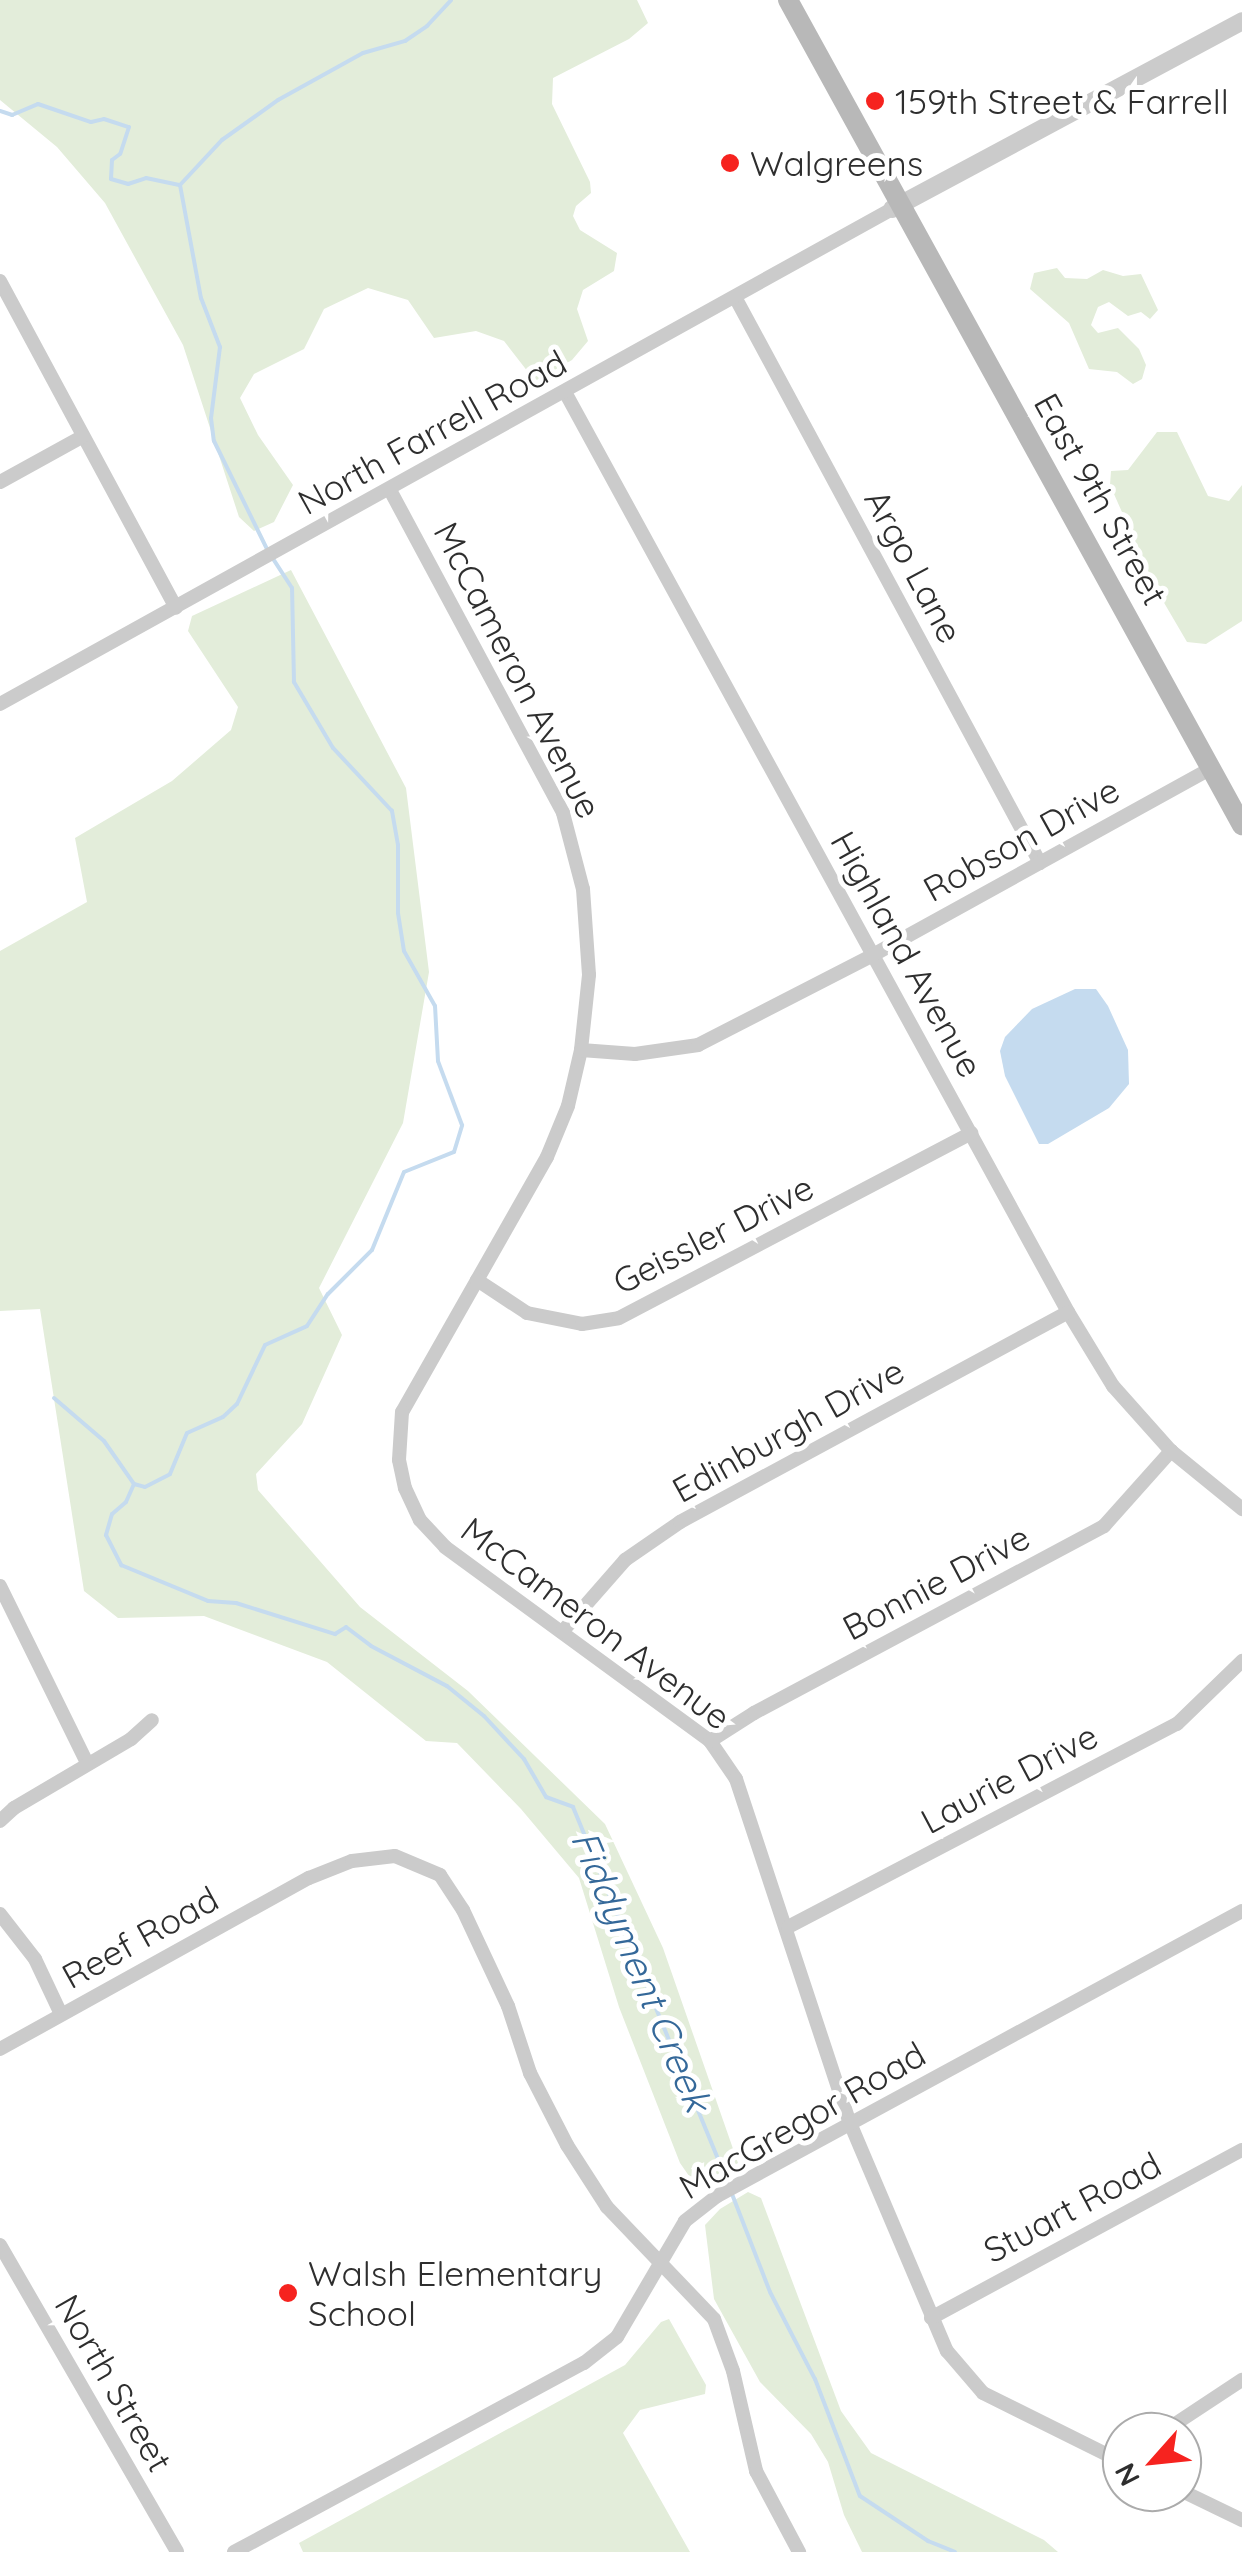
<!DOCTYPE html>
<html>
<head>
<meta charset="utf-8">
<style>
	body { margin:0 }
	#map { position:relative; width:1242px; height:2552px; overflow:hidden; background:#fff; font-family:Quicksand,sans-serif }
	div>[style] { position:absolute }
	.green>* { inset:0; background:#e3edda }
	.water>* { inset:0; background:#c5dbef }
	.stream>* { height:4px; margin:-2px; padding:0 2px; transform-origin:2px; border-radius:2px; background:#c5dbef }
	.minor>* { height:14px; margin:-7px; padding:0 7px; transform-origin:7px; border-radius:7px; background:#cbcbcb }
	.tertiary>* { height:18px; margin:-9px; padding:0 9px; transform-origin:9px; border-radius:9px; background:#cbcbcb }
	.secondary>* { height:20px; margin:-10px; padding:0 10px; transform-origin:10px; border-radius:10px; background:#b8b8b8 }
	.dots>* { width:28px; height:28px; translate:-50% -50%; box-sizing:border-box; border:5px solid #fff; border-radius:50% }
	span { translate:-50% -50%; white-space:nowrap; text-align:center; line-height:1.15; -webkit-text-stroke:10px #fff; paint-order:stroke }
	.poi-label { font-size:35px; color:#2e2e2e }
	.left { translate:0 -50%; text-align:left }
	.street-label { font-size:35px; color:#2e2e2e }
	.water-label { font-size:38px; color:#346899; font-style:italic }
	.north { position:absolute; left:1102px; top:2412px; width:100px; height:100px; box-sizing:border-box; background:#fff; border:2px solid #ababab; border-radius:50%; rotate:243deg; font-size:28px; font-weight:700; line-height:40px; text-align:center; color:#2e2e2e }
	.north::after { content:''; display:block; margin:auto; width:35px; height:45px; background:#f6231f; clip-path:polygon(50% 0,100% 100%,50% 72%,0 100%) }
</style>
</head>
<body>
<div id="map">
	<div class="green">
		<i style="clip-path:polygon(0 0,637px 0,648px 23px,629px 39px,553px 78px,552px 104px,590px 182px,591px 193px,576px 206px,573px 216px,580px 230px,617px 253px,614px 271px,583px 290px,577px 309px,588px 341px,572px 360px,535px 381px,504px 341px,476px 331px,434px 338px,408px 300px,368px 288px,324px 309px,304px 349px,254px 374px,240px 398px,258px 435px,293px 485px,274px 522px,254px 531px,239px 517px,183px 345px,105px 203px,57px 147px,0 100px)"></i>
		<i style="clip-path:polygon(1057px 268px,1065px 278px,1087px 279px,1103px 270px,1123px 276px,1141px 274px,1158px 310px,1150px 319px,1141px 312px,1128px 316px,1109px 302px,1098px 307px,1091px 325px,1098px 333px,1118px 328px,1139px 349px,1146px 365px,1142px 379px,1133px 384px,1117px 372px,1089px 369px,1069px 323px,1030px 289px,1034px 273px)"></i>
		<i style="clip-path:polygon(1157px 432px,1177px 432px,1208px 496px,1229px 501px,1242px 485px,1242px 621px,1206px 644px,1187px 642px,1156px 589px,1110px 485px,1111px 471px,1128px 470px)"></i>
		<i style="clip-path:polygon(291px 570px,406px 788px,429px 972px,403px 1123px,319px 1288px,342px 1335px,302px 1424px,256px 1474px,258px 1490px,360px 1607px,468px 1691px,605px 1824px,663px 1948px,738px 2163px,696px 2186px,680px 2163px,619px 2007px,579px 1878px,521px 1809px,457px 1743px,426px 1741px,327px 1662px,204px 1616px,118px 1618px,84px 1591px,40px 1309px,0 1311px,0 951px,87px 902px,75px 838px,172px 781px,231px 730px,238px 707px,188px 631px,192px 616px)"></i>
		<i style="clip-path:polygon(748px 2192px,761px 2198px,841px 2411px,871px 2453px,1044px 2540px,1058px 2552px,862px 2552px,844px 2515px,828px 2462px,811px 2434px,760px 2382px,714px 2299px,705px 2225px,720px 2209px)"></i>
		<i style="clip-path:polygon(669px 2319px,706px 2385px,705px 2394px,640px 2410px,623px 2433px,690px 2552px,303px 2552px,299px 2543px,625px 2365px,661px 2322px)"></i>
	</div>
	<div class="water">
		<i style="clip-path:polygon(1075px 989px,1096px 989px,1108px 1006px,1128px 1050px,1129px 1084px,1109px 1108px,1048px 1144px,1039px 1144px,1005px 1076px,1000px 1051px,1005px 1037px,1032px 1009px)"></i>
	</div>
	<div class="stream">
		<i style="left:0;top:111px;width:13px;rotate:18deg"></i>
		<i style="left:12px;top:115px;width:28px;rotate:-23deg"></i>
		<i style="left:38px;top:104px;width:56px;rotate:18.8deg"></i>
		<i style="left:91px;top:122px;width:13px;rotate:-13deg"></i>
		<i style="left:104px;top:119px;width:26px;rotate:18deg"></i>
		<i style="left:129px;top:127px;width:28px;rotate:108deg"></i>
		<i style="left:120px;top:154px;width:10px;rotate:143deg"></i>
		<i style="left:112px;top:160px;width:19px;rotate:93deg"></i>
		<i style="left:111px;top:179px;width:18px;rotate:16deg"></i>
		<i style="left:128px;top:184px;width:19px;rotate:-18deg"></i>
		<i style="left:146px;top:178px;width:34px;rotate:12deg"></i>
		<i style="left:180px;top:185px;width:115px;rotate:79.5deg"></i>
		<i style="left:201px;top:298px;width:53px;rotate:68.8deg"></i>
		<i style="left:220px;top:347px;width:72px;rotate:97.2deg"></i>
		<i style="left:211px;top:418px;width:23px;rotate:83deg"></i>
		<i style="left:214px;top:441px;width:123px;rotate:63.9deg"></i>
		<i style="left:180px;top:185px;width:62px;rotate:-47deg"></i>
		<i style="left:222px;top:140px;width:69px;rotate:-35.5deg"></i>
		<i style="left:278px;top:100px;width:97px;rotate:-28.9deg"></i>
		<i style="left:363px;top:53px;width:44px;rotate:-15.9deg"></i>
		<i style="left:405px;top:41px;width:27px;rotate:-34deg"></i>
		<i style="left:427px;top:26px;width:35px;rotate:-47deg"></i>
		<i style="left:54px;top:1398px;width:66px;rotate:40.7deg"></i>
		<i style="left:104px;top:1441px;width:52px;rotate:55.1deg"></i>
		<i style="left:134px;top:1484px;width:11px;rotate:15deg"></i>
		<i style="left:145px;top:1487px;width:28px;rotate:-27deg"></i>
		<i style="left:170px;top:1474px;width:44px;rotate:-67.5deg"></i>
		<i style="left:187px;top:1433px;width:39px;rotate:-24deg"></i>
		<i style="left:223px;top:1417px;width:19px;rotate:-43deg"></i>
		<i style="left:237px;top:1404px;width:65px;rotate:-64.6deg"></i>
		<i style="left:265px;top:1345px;width:46px;rotate:-24.3deg"></i>
		<i style="left:307px;top:1326px;width:38px;rotate:-57deg"></i>
		<i style="left:328px;top:1294px;width:62px;rotate:-45deg"></i>
		<i style="left:372px;top:1250px;width:84px;rotate:-67.7deg"></i>
		<i style="left:404px;top:1172px;width:54px;rotate:-21.8deg"></i>
		<i style="left:454px;top:1152px;width:28px;rotate:-73deg"></i>
		<i style="left:462px;top:1125px;width:68px;rotate:-110.6deg"></i>
		<i style="left:438px;top:1061px;width:55px;rotate:-93.1deg"></i>
		<i style="left:435px;top:1006px;width:63px;rotate:-119.4deg"></i>
		<i style="left:404px;top:951px;width:38px;rotate:-99deg"></i>
		<i style="left:398px;top:913px;width:68px;rotate:-90deg"></i>
		<i style="left:398px;top:845px;width:35px;rotate:-100deg"></i>
		<i style="left:392px;top:811px;width:86px;rotate:-133.1deg"></i>
		<i style="left:333px;top:748px;width:77px;rotate:-120.6deg"></i>
		<i style="left:294px;top:682px;width:94px;rotate:-91.2deg"></i>
		<i style="left:292px;top:588px;width:35px;rotate:-123deg"></i>
		<i style="left:134px;top:1484px;width:20px;rotate:114deg"></i>
		<i style="left:126px;top:1502px;width:18px;rotate:139deg"></i>
		<i style="left:112px;top:1514px;width:22px;rotate:106deg"></i>
		<i style="left:106px;top:1535px;width:34px;rotate:63deg"></i>
		<i style="left:121px;top:1565px;width:94px;rotate:22.5deg"></i>
		<i style="left:208px;top:1601px;width:28px;rotate:4deg"></i>
		<i style="left:236px;top:1603px;width:104px;rotate:17.4deg"></i>
		<i style="left:335px;top:1634px;width:13px;rotate:-32deg"></i>
		<i style="left:346px;top:1627px;width:31px;rotate:37deg"></i>
		<i style="left:371px;top:1646px;width:86px;rotate:27.8deg"></i>
		<i style="left:447px;top:1686px;width:48px;rotate:39deg"></i>
		<i style="left:484px;top:1716px;width:59px;rotate:47.1deg"></i>
		<i style="left:524px;top:1759px;width:44px;rotate:59.9deg"></i>
		<i style="left:546px;top:1797px;width:29px;rotate:20deg"></i>
		<i style="left:573px;top:1807px;width:409px;rotate:67.6deg"></i>
		<i style="left:732px;top:2194px;width:105px;rotate:68.8deg"></i>
		<i style="left:770px;top:2292px;width:98px;rotate:62.7deg"></i>
		<i style="left:815px;top:2379px;width:125px;rotate:69deg"></i>
		<i style="left:860px;top:2496px;width:82px;rotate:33.5deg"></i>
		<i style="left:928px;top:2541px;width:29px;rotate:22deg"></i>
	</div>
	<div class="minor">
		<i style="left:0;top:281px;width:371px;rotate:61.7deg"></i>
		<i style="left:735px;top:297px;width:643px;rotate:61.68deg"></i>
		<i style="left:565px;top:392px;width:1049px;rotate:61.33deg"></i>
		<i style="left:1068px;top:1312px;width:87px;rotate:58.7deg"></i>
		<i style="left:1113px;top:1386px;width:87px;rotate:48.3deg"></i>
		<i style="left:1171px;top:1451px;width:92px;rotate:39.2deg"></i>
		<i style="left:0;top:482px;width:94px;rotate:-28.8deg"></i>
		<i style="left:390px;top:490px;width:366px;rotate:61.8deg"></i>
		<i style="left:563px;top:813px;width:79px;rotate:75.3deg"></i>
		<i style="left:583px;top:889px;width:86px;rotate:86deg"></i>
		<i style="left:589px;top:975px;width:75px;rotate:96.1deg"></i>
		<i style="left:581px;top:1050px;width:57px;rotate:103.1deg"></i>
		<i style="left:568px;top:1106px;width:55px;rotate:112.4deg"></i>
		<i style="left:547px;top:1157px;width:293px;rotate:119.6deg"></i>
		<i style="left:402px;top:1412px;width:48px;rotate:93.6deg"></i>
		<i style="left:399px;top:1460px;width:29px;rotate:78deg"></i>
		<i style="left:405px;top:1488px;width:35px;rotate:65deg"></i>
		<i style="left:420px;top:1520px;width:37px;rotate:47deg"></i>
		<i style="left:445px;top:1547px;width:328px;rotate:36.2deg"></i>
		<i style="left:710px;top:1741px;width:46px;rotate:55.6deg"></i>
		<i style="left:736px;top:1779px;width:362px;rotate:71.7deg"></i>
		<i style="left:850px;top:2123px;width:248px;rotate:67deg"></i>
		<i style="left:947px;top:2351px;width:55px;rotate:49.4deg"></i>
		<i style="left:983px;top:2393px;width:155px;rotate:26.4deg"></i>
		<i style="left:0;top:704px;width:1020px;rotate:-29.03deg"></i>
		<i style="left:581px;top:1050px;width:54px;rotate:4.2deg"></i>
		<i style="left:635px;top:1054px;width:64px;rotate:-8.1deg"></i>
		<i style="left:698px;top:1045px;width:197px;rotate:-27.2deg"></i>
		<i style="left:873px;top:955px;width:385px;rotate:-28.9deg"></i>
		<i style="left:477px;top:1280px;width:60px;rotate:33.4deg"></i>
		<i style="left:527px;top:1313px;width:56px;rotate:11.3deg"></i>
		<i style="left:582px;top:1324px;width:37px;rotate:-9deg"></i>
		<i style="left:619px;top:1318px;width:398px;rotate:-27.7deg"></i>
		<i style="left:0;top:1586px;width:197px;rotate:63.8deg"></i>
		<i style="left:562px;top:1632px;width:96px;rotate:-48.8deg"></i>
		<i style="left:625px;top:1560px;width:67px;rotate:-34.6deg"></i>
		<i style="left:680px;top:1522px;width:441px;rotate:-28.4deg"></i>
		<i style="left:710px;top:1741px;width:52px;rotate:-32.5deg"></i>
		<i style="left:754px;top:1713px;width:397px;rotate:-28.1deg"></i>
		<i style="left:1104px;top:1526px;width:101px;rotate:-48.2deg"></i>
		<i style="left:0;top:1821px;width:19px;rotate:-43deg"></i>
		<i style="left:14px;top:1808px;width:136px;rotate:-30.5deg"></i>
		<i style="left:131px;top:1739px;width:28px;rotate:-42deg"></i>
		<i style="left:0;top:1914px;width:57px;rotate:52.1deg"></i>
		<i style="left:35px;top:1959px;width:61px;rotate:64.7deg"></i>
		<i style="left:788px;top:1927px;width:439px;rotate:-27.6deg"></i>
		<i style="left:1177px;top:1724px;width:91px;rotate:-44.1deg"></i>
		<i style="left:0;top:2049px;width:353px;rotate:-29deg"></i>
		<i style="left:309px;top:1878px;width:46px;rotate:-21.6deg"></i>
		<i style="left:352px;top:1861px;width:43px;rotate:-6.6deg"></i>
		<i style="left:395px;top:1856px;width:49px;rotate:22.9deg"></i>
		<i style="left:440px;top:1875px;width:42px;rotate:56.7deg"></i>
		<i style="left:463px;top:1910px;width:106px;rotate:64.9deg"></i>
		<i style="left:508px;top:2006px;width:71px;rotate:71.8deg"></i>
		<i style="left:530px;top:2073px;width:81px;rotate:62.8deg"></i>
		<i style="left:567px;top:2145px;width:74px;rotate:57.2deg"></i>
		<i style="left:607px;top:2207px;width:155px;rotate:46.3deg"></i>
		<i style="left:714px;top:2319px;width:55px;rotate:69.9deg"></i>
		<i style="left:733px;top:2371px;width:103px;rotate:77deg"></i>
		<i style="left:756px;top:2471px;width:92px;rotate:62deg"></i>
		<i style="left:0;top:2245px;width:354px;rotate:60deg"></i>
		<i style="left:931px;top:2318px;width:353px;rotate:-28.4deg"></i>
		<i style="left:1163px;top:2432px;width:95px;rotate:-33.4deg"></i>
		<i style="left:1182px;top:2491px;width:67px;rotate:25.8deg"></i>
		<i style="left:234px;top:2552px;width:398px;rotate:-28.4deg"></i>
		<i style="left:584px;top:2363px;width:42px;rotate:-38.2deg"></i>
		<i style="left:617px;top:2337px;width:134px;rotate:-59.6deg"></i>
		<i style="left:685px;top:2221px;width:41px;rotate:-38deg"></i>
		<i style="left:717px;top:2196px;width:597px;rotate:-28.5deg"></i>
	</div>
	<div class="tertiary">
		<i style="left:892px;top:209px;width:397px;rotate:-28.2deg"></i>
	</div>
	<div class="secondary">
		<i style="left:788px;top:0;width:942px;rotate:61.18deg"></i>
	</div>
	<div class="dots">
		<i style="left:875px;top:101px;background:#f6231f"></i>
		<i style="left:730px;top:163px;background:#f6231f"></i>
		<i style="left:288px;top:2293px;background:#f6231f"></i>
	</div>
	<div class="poi-label">
		<span class="left" style="left:895px;top:101px">159th Street &amp; Farrell</span>
		<span class="left" style="left:750px;top:163px">Walgreens</span>
		<span class="left" style="left:308px;top:2293px">Walsh Elementary<br>School</span>
	</div>
	<div class="street-label">
		<span style="left:432px;top:432px;rotate:-29deg">North Farrell Road</span>
		<span style="left:1101px;top:499px;rotate:61deg">East 9th Street</span>
		<span style="left:914px;top:566px;rotate:62deg">Argo Lane</span>
		<span style="left:518px;top:670px;rotate:63deg">McCameron Avenue</span>
		<span style="left:1021px;top:839px;rotate:-29deg">Robson Drive</span>
		<span style="left:907px;top:954px;rotate:61deg">Highland Avenue</span>
		<span style="left:713px;top:1234px;rotate:-27deg">Geissler Drive</span>
		<span style="left:788px;top:1430px;rotate:-29deg">Edinburgh Drive</span>
		<span style="left:936px;top:1582px;rotate:-28deg">Bonnie Drive</span>
		<span style="left:596px;top:1623px;rotate:37deg">McCameron Avenue</span>
		<span style="left:1009px;top:1778px;rotate:-28deg">Laurie Drive</span>
		<span style="left:140px;top:1937px;rotate:-29deg">Reef Road</span>
		<span style="left:802px;top:2120px;rotate:-30deg">MacGregor Road</span>
		<span style="left:1072px;top:2207px;rotate:-28deg">Stuart Road</span>
		<span style="left:114px;top:2383px;rotate:60deg">North Street</span>
	</div>
	<div class="water-label">
		<span style="left:641px;top:1971px;rotate:67deg">Fiddyment Creek</span>
	</div>
	<div class="north">N</div>
</div>
</body>
</html>
